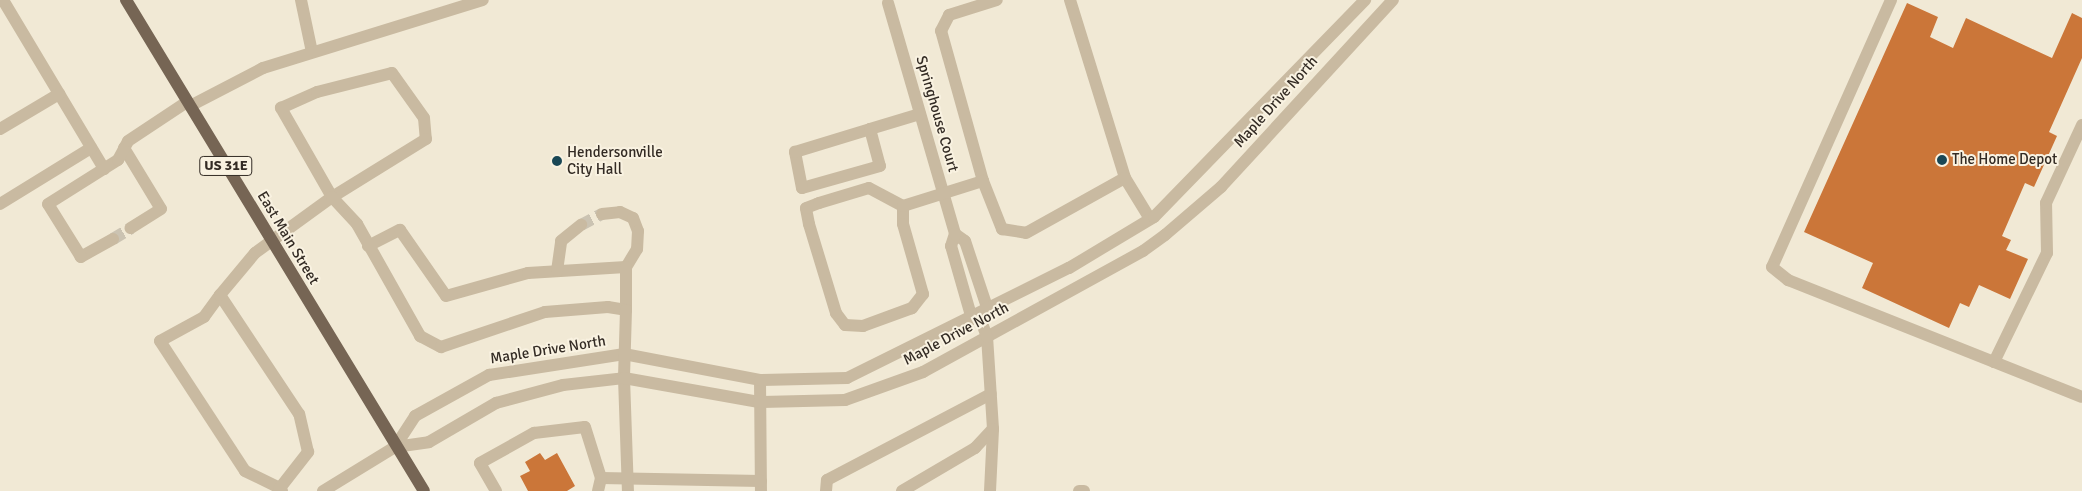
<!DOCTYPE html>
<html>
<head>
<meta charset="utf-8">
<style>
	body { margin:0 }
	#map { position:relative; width:2082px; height:491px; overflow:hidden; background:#f1e9d5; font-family:Signika,sans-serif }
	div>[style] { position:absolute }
	.building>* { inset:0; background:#cb7639 }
	.minor-tunnel>* { height:12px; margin-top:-6px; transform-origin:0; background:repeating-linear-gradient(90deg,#cbc3b2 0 12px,transparent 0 18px) }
	.minor>* { height:12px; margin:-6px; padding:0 6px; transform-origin:6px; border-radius:6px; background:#c9baa1 }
	.major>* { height:12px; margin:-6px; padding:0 6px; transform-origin:6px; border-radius:6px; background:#766554 }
	.dots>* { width:14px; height:14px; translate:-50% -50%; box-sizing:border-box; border:2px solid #f9f2e1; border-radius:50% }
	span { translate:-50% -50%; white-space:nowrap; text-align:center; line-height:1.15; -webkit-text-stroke:4px #f9f2e1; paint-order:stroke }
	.shield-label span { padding:1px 4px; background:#f9f2e1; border:1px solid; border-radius:4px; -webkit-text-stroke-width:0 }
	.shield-label { font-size:14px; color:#332b24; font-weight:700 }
	.street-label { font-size:15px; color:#332b24 }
	.poi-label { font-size:15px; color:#332b24 }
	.left { translate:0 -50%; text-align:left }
</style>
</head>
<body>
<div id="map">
	<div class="building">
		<i style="clip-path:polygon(1907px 3px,1938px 17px,1930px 37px,1953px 48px,1966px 18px,2052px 58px,2072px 13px,2082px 18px,2082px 58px,2049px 132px,2057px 136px,2034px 187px,2025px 183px,2002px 236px,2011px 240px,2006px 250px,2028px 259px,2010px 299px,1979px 285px,1969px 307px,1960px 303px,1949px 328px,1862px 288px,1873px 263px,1804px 232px)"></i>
		<i style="clip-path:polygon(540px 453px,545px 460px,557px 453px,575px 486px,567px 491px,528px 491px,520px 476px,530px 471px,525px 462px)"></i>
	</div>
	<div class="minor-tunnel">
		<i style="left:581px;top:225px;width:24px;rotate:-28deg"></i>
		<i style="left:113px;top:239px;width:21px;rotate:-31deg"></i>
	</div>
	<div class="minor">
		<i style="left:3px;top:0;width:197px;rotate:59.1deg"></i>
		<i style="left:301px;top:0;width:53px;rotate:78.1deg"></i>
		<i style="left:1070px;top:0;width:186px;rotate:72.8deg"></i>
		<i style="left:1891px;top:0;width:292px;rotate:114deg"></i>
		<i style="left:1772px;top:267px;width:21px;rotate:39deg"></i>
		<i style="left:1788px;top:280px;width:316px;rotate:21.7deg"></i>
		<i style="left:888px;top:3px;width:241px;rotate:73.8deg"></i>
		<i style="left:392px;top:73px;width:55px;rotate:54.6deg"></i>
		<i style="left:424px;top:118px;width:21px;rotate:85deg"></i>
		<i style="left:426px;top:139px;width:110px;rotate:148.3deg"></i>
		<i style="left:332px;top:197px;width:103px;rotate:-119.8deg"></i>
		<i style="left:281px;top:108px;width:39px;rotate:-24deg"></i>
		<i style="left:317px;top:92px;width:77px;rotate:-14.2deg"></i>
		<i style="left:190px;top:106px;width:82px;rotate:-27.5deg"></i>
		<i style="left:263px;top:68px;width:230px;rotate:-17.2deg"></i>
		<i style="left:0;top:129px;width:69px;rotate:-30.7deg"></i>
		<i style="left:870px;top:129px;width:38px;rotate:75deg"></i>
		<i style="left:880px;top:166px;width:81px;rotate:164.2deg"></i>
		<i style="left:802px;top:188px;width:37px;rotate:-101deg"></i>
		<i style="left:795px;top:152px;width:78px;rotate:-17deg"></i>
		<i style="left:870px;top:129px;width:52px;rotate:-16.7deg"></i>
		<i style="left:124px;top:148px;width:71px;rotate:58.8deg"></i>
		<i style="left:161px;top:209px;width:36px;rotate:148deg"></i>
		<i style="left:983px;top:181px;width:156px;rotate:-105.6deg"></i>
		<i style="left:941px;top:31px;width:18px;rotate:-63deg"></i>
		<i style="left:949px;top:15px;width:50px;rotate:-17.4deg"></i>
		<i style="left:0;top:204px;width:107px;rotate:-31.6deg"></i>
		<i style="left:903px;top:206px;width:18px;rotate:90deg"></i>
		<i style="left:903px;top:224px;width:73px;rotate:74.1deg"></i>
		<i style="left:923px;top:294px;width:18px;rotate:128deg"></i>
		<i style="left:912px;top:308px;width:52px;rotate:159.8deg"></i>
		<i style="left:863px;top:326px;width:18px;rotate:-177deg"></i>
		<i style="left:845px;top:325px;width:15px;rotate:-127deg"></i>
		<i style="left:836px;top:313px;width:93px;rotate:-106.9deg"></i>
		<i style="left:809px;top:224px;width:16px;rotate:-101deg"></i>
		<i style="left:806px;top:208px;width:14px;rotate:-21deg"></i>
		<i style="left:819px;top:203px;width:52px;rotate:-16.7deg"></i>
		<i style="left:869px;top:188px;width:38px;rotate:28deg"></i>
		<i style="left:903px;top:206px;width:84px;rotate:-17.4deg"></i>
		<i style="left:983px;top:181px;width:52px;rotate:68.4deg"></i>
		<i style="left:1002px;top:229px;width:24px;rotate:9deg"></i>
		<i style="left:1026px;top:233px;width:113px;rotate:-29.1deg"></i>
		<i style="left:1125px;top:178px;width:48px;rotate:58.6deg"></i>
		<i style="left:602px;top:214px;width:18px;rotate:-6deg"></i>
		<i style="left:620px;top:212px;width:14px;rotate:25deg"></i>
		<i style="left:633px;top:218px;width:14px;rotate:69deg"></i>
		<i style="left:638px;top:231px;width:18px;rotate:93deg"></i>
		<i style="left:637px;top:249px;width:21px;rotate:121deg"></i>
		<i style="left:113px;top:239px;width:37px;rotate:151deg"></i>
		<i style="left:81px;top:257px;width:62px;rotate:-121.9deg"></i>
		<i style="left:48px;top:204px;width:83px;rotate:-32.2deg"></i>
		<i style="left:118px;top:160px;width:21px;rotate:-62deg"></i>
		<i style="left:128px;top:141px;width:71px;rotate:-33.5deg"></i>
		<i style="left:368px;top:246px;width:36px;rotate:-27deg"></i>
		<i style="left:400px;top:230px;width:80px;rotate:55.1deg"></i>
		<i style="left:446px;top:296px;width:85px;rotate:-15.7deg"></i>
		<i style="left:528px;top:273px;width:98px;rotate:-3.5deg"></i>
		<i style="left:626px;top:267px;width:43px;rotate:90deg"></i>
		<i style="left:557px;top:271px;width:30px;rotate:-82deg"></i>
		<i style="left:561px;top:241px;width:26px;rotate:-39deg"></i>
		<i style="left:220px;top:295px;width:27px;rotate:126deg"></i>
		<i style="left:204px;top:317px;width:50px;rotate:151.4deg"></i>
		<i style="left:160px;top:341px;width:155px;rotate:56.8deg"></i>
		<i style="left:245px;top:471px;width:39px;rotate:26deg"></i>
		<i style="left:972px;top:319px;width:76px;rotate:-106deg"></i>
		<i style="left:951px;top:246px;width:13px;rotate:-72deg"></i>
		<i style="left:955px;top:234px;width:12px;rotate:35deg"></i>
		<i style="left:965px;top:241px;width:73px;rotate:71.6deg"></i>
		<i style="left:1994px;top:362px;width:121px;rotate:-64.1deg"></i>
		<i style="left:2047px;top:253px;width:50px;rotate:-91.1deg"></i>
		<i style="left:2046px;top:203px;width:86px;rotate:-65.2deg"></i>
		<i style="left:760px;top:380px;width:111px;rotate:89.5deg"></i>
		<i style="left:395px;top:447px;width:37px;rotate:-57deg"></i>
		<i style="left:415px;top:416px;width:85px;rotate:-29deg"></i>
		<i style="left:489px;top:375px;width:137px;rotate:-8.8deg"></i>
		<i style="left:624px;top:354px;width:138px;rotate:10.8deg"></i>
		<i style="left:760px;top:380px;width:87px;rotate:-1.3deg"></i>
		<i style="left:847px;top:378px;width:248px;rotate:-26.4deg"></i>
		<i style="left:1069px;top:268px;width:99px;rotate:-31deg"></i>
		<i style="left:1154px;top:217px;width:303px;rotate:-45.8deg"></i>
		<i style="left:601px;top:478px;width:160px;rotate:1.1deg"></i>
		<i style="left:282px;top:491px;width:4px;rotate:-124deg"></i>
		<i style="left:280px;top:488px;width:46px;rotate:-52.1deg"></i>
		<i style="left:308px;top:452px;width:39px;rotate:-103deg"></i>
		<i style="left:299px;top:414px;width:143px;rotate:-123.6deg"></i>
		<i style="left:220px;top:295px;width:55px;rotate:-50.2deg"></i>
		<i style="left:255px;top:253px;width:95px;rotate:-36deg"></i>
		<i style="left:332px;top:197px;width:37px;rotate:47deg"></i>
		<i style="left:357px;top:224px;width:129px;rotate:60.6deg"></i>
		<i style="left:420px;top:336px;width:24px;rotate:28deg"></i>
		<i style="left:441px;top:347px;width:110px;rotate:-18.6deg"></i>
		<i style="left:545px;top:312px;width:63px;rotate:-4.5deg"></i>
		<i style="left:608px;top:307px;width:18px;rotate:9deg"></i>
		<i style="left:626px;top:310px;width:68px;rotate:91.7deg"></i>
		<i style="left:624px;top:378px;width:113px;rotate:88deg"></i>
		<i style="left:323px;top:491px;width:84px;rotate:-31.4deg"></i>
		<i style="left:395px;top:447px;width:34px;rotate:-8deg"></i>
		<i style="left:429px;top:442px;width:78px;rotate:-30.2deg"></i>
		<i style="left:496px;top:403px;width:69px;rotate:-15deg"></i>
		<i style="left:563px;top:385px;width:61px;rotate:-6.5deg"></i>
		<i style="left:624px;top:378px;width:137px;rotate:10.1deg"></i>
		<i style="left:759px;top:402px;width:86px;rotate:-1.3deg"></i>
		<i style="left:845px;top:400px;width:83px;rotate:-19.7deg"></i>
		<i style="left:923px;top:372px;width:251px;rotate:-28.8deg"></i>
		<i style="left:1143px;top:251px;width:27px;rotate:-36deg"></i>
		<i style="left:1165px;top:235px;width:74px;rotate:-40.6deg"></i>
		<i style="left:1221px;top:187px;width:254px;rotate:-47.4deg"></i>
		<i style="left:496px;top:491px;width:32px;rotate:-120deg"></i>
		<i style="left:480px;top:463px;width:62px;rotate:-29.1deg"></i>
		<i style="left:534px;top:433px;width:51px;rotate:-6.7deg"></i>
		<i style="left:585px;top:427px;width:53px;rotate:72.6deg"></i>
		<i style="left:601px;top:478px;width:13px;rotate:103deg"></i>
		<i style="left:826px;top:491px;width:11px;rotate:-85deg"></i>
		<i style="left:827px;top:480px;width:185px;rotate:-27.7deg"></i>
		<i style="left:902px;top:491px;width:85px;rotate:-30.5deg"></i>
		<i style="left:975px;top:448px;width:26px;rotate:-47deg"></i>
		<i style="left:993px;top:429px;width:92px;rotate:-93.7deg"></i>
		<i style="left:987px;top:337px;width:23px;rotate:-110deg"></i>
		<i style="left:990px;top:491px;width:62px;rotate:-87.2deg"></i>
		<i style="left:1079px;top:491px;width:5px"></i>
	</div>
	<div class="major">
		<i style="left:126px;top:0;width:574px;rotate:58.75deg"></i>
	</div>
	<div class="dots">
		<i style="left:1942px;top:160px;background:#194755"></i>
		<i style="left:557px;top:161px;background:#194755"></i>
	</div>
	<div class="shield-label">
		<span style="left:226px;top:166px">US 31E</span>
	</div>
	<div class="street-label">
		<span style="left:1276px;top:102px;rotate:-48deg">Maple Drive North</span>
		<span style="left:937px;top:114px;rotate:74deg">Springhouse Court</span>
		<span style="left:288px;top:238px;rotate:59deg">East Main Street</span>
		<span style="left:956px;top:334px;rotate:-28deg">Maple Drive North</span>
		<span style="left:548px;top:350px;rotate:-9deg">Maple Drive North</span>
	</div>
	<div class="poi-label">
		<span class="left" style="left:567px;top:161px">Hendersonville<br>City Hall</span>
		<span class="left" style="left:1952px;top:160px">The Home Depot</span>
	</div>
</div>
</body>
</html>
